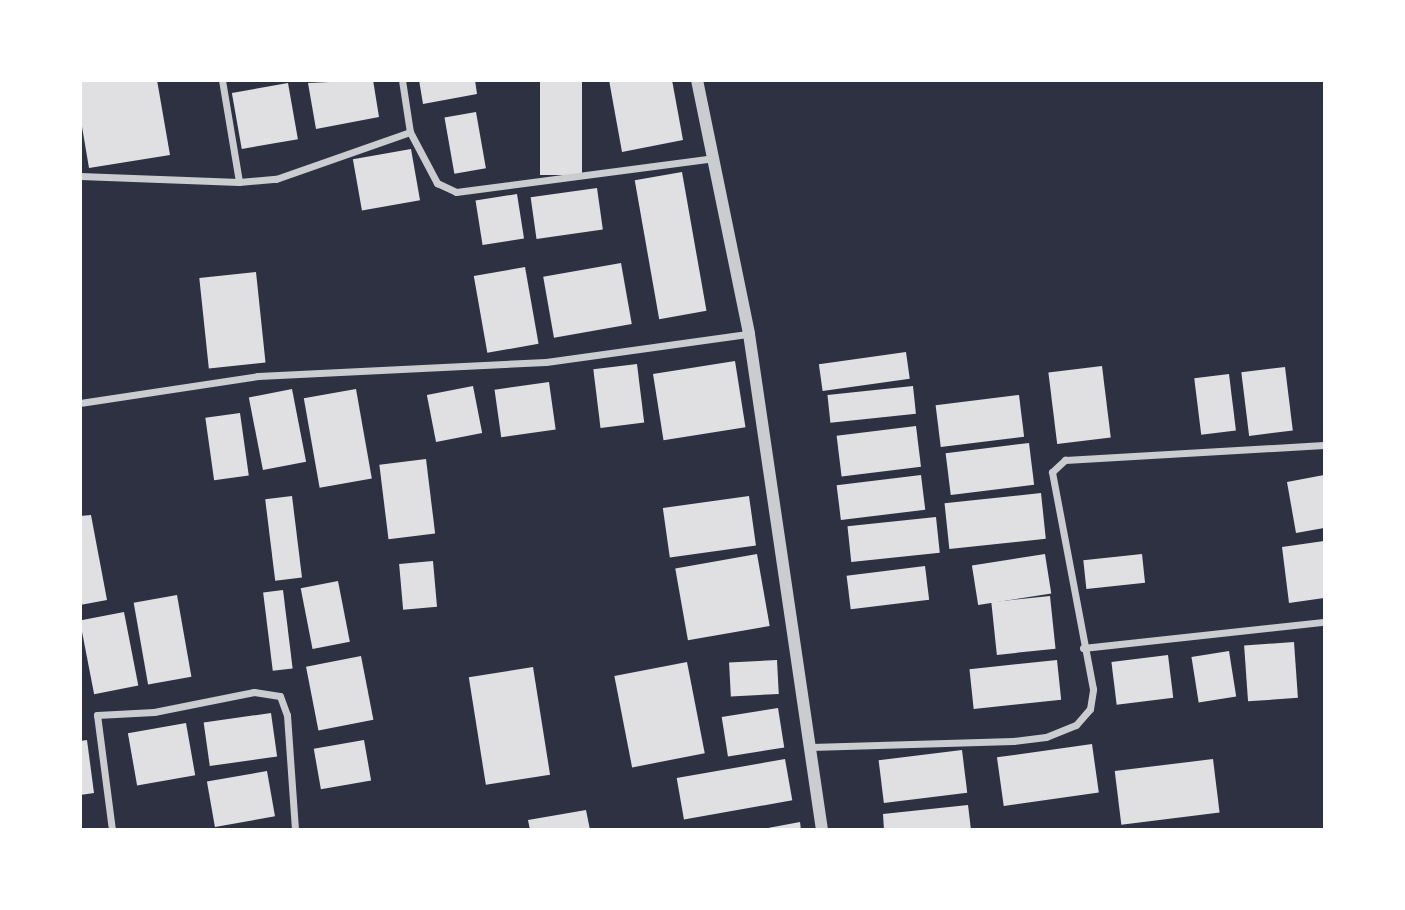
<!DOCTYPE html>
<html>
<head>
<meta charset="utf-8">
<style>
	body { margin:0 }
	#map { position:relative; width:1405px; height:910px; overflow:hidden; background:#2d3142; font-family:Overpass,sans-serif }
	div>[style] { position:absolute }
	.building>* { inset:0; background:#e0e0e3; transform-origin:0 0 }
	.minor>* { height:7px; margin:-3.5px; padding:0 3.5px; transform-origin:3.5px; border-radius:3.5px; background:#caccd0 }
	.tertiary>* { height:12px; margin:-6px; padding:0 6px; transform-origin:6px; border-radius:6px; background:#caccd0 }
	span { translate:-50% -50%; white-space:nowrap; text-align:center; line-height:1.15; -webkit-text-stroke:7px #fff; paint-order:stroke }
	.frame { position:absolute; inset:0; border:82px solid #fff; pointer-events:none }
</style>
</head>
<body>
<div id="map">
	<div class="building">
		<i style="clip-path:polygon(80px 80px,157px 80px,170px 155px,89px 168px,80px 115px)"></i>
		<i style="clip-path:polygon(373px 80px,379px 117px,316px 129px,308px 83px)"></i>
		<i style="clip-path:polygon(419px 80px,475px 80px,477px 94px,423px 104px)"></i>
		<i style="left:540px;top:80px;width:42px;height:95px"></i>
		<i style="clip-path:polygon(609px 80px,672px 80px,683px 140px,622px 152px)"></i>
		<i style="left:288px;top:83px;width:57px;height:57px;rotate:80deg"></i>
		<i style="left:476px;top:112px;width:57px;height:32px;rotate:80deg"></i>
		<i style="left:411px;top:149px;width:52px;height:59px;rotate:80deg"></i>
		<i style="left:682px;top:172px;width:141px;height:48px;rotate:80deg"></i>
		<i style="left:597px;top:188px;width:42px;height:67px;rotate:82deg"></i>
		<i style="left:517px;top:194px;width:45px;height:42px;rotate:81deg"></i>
		<i style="left:621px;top:263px;width:62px;height:79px;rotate:80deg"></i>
		<i style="left:525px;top:267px;width:78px;height:52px;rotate:80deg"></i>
		<i style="left:256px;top:272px;width:91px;height:57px;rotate:84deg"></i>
		<i style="left:906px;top:352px;width:27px;height:88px;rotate:82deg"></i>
		<i style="left:735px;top:361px;width:67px;height:83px;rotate:81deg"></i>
		<i style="left:637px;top:364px;width:59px;height:44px;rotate:83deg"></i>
		<i style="left:1102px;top:366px;width:72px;height:54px;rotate:83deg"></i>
		<i style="left:1285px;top:367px;width:64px;height:44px;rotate:83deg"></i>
		<i style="left:1229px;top:374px;width:57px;height:35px;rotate:83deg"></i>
		<i style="left:549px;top:382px;width:48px;height:55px;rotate:82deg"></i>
		<i style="left:473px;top:386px;width:48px;height:47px;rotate:79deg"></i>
		<i style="left:913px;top:386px;width:28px;height:86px;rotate:84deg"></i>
		<i style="left:292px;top:389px;width:74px;height:44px;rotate:79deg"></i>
		<i style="left:356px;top:389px;width:91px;height:53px;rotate:80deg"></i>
		<i style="left:1019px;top:395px;width:42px;height:84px;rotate:83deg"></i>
		<i style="left:240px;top:413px;width:63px;height:35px;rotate:82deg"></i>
		<i style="left:916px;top:426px;width:41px;height:80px;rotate:83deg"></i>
		<i style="left:1029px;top:443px;width:42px;height:84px;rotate:83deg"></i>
		<i style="left:426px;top:459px;width:75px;height:47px;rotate:83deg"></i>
		<i style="left:921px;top:475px;width:35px;height:85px;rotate:83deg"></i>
		<i style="clip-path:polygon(1324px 475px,1324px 528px,1296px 533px,1287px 482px)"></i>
		<i style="left:1041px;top:493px;width:46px;height:97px;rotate:84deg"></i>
		<i style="left:292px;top:496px;width:82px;height:27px;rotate:83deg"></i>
		<i style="left:749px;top:496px;width:50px;height:87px;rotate:82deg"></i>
		<i style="clip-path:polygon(91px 515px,107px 600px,80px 605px,80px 516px)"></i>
		<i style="left:936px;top:517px;width:36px;height:89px;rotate:84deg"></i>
		<i style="clip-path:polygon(1324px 541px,1324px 598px,1289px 603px,1282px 547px)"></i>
		<i style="left:757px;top:554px;width:73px;height:83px;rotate:80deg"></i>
		<i style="left:1045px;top:554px;width:40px;height:74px;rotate:81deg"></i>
		<i style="left:1142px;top:554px;width:29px;height:59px;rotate:84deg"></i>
		<i style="left:433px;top:561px;width:46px;height:34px;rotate:85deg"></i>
		<i style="left:925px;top:566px;width:34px;height:79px;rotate:83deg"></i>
		<i style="left:338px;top:581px;width:62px;height:38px;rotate:79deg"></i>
		<i style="left:283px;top:590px;width:79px;height:20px;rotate:83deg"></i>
		<i style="left:177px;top:595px;width:83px;height:44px;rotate:80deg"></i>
		<i style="left:1050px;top:596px;width:53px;height:59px;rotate:84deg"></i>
		<i style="left:124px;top:612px;width:75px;height:45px;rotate:79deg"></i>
		<i style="left:1294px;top:642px;width:56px;height:50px;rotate:86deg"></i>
		<i style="left:1229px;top:651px;width:46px;height:38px;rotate:81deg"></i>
		<i style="left:1168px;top:655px;width:43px;height:57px;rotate:83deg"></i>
		<i style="left:361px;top:656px;width:65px;height:56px;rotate:79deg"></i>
		<i style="left:777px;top:660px;width:34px;height:48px;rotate:87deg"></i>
		<i style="left:1057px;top:660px;width:40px;height:88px;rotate:84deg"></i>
		<i style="left:687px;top:662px;width:93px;height:74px;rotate:79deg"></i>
		<i style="left:533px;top:667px;width:109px;height:65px;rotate:81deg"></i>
		<i style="left:778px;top:708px;width:40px;height:57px;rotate:81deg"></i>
		<i style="left:271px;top:713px;width:44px;height:68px;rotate:82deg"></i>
		<i style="left:186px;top:723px;width:53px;height:59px;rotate:80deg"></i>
		<i style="clip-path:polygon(87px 740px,94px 793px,80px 795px,80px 741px)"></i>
		<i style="left:364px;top:740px;width:41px;height:51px;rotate:80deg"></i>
		<i style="left:1092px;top:744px;width:49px;height:96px;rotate:82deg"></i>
		<i style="left:962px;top:750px;width:43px;height:84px;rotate:83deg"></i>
		<i style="left:785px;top:759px;width:42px;height:110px;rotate:80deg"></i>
		<i style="left:1213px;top:759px;width:54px;height:99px;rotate:83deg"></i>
		<i style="left:267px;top:771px;width:46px;height:61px;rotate:80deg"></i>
		<i style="clip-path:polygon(968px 805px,971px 830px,884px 830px,883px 814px)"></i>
		<i style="clip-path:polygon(586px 810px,590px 830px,530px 830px,528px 820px)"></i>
		<i style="clip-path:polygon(800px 822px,801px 830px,768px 830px,768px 828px)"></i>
	</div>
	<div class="minor">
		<i style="left:222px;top:80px;width:103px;rotate:80.5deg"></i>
		<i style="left:239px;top:182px;width:37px;rotate:-5deg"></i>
		<i style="left:276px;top:179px;width:142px;rotate:-19.3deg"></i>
		<i style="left:402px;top:80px;width:53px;rotate:81.3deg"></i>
		<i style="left:410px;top:132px;width:58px;rotate:62.1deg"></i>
		<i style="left:437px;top:183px;width:21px;rotate:25deg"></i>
		<i style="left:456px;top:192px;width:261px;rotate:-7.5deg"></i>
		<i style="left:80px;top:176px;width:159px;rotate:2.2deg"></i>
		<i style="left:80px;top:403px;width:180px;rotate:-8.6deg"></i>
		<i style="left:258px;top:376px;width:288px;rotate:-2.8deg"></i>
		<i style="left:546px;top:362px;width:205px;rotate:-7.9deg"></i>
		<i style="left:1083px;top:648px;width:242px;rotate:-6.2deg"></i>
		<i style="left:811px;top:747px;width:202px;rotate:-1.7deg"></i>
		<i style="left:1013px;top:741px;width:33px;rotate:-7deg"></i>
		<i style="left:1046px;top:737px;width:32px;rotate:-22deg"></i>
		<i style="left:1076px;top:725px;width:21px;rotate:-49deg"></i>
		<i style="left:1090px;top:709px;width:20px;rotate:-81deg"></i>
		<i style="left:1093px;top:689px;width:221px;rotate:-100.7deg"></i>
		<i style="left:1052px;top:472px;width:18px;rotate:-43deg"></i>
		<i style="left:1065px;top:460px;width:259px;rotate:-3.3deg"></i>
		<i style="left:112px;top:830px;width:116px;rotate:-97.4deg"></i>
		<i style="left:97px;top:715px;width:57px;rotate:-3deg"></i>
		<i style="left:154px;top:712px;width:102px;rotate:-11.3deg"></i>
		<i style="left:254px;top:692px;width:26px;rotate:9deg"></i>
		<i style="left:280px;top:696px;width:20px;rotate:70deg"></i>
		<i style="left:287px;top:715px;width:115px;rotate:86deg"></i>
	</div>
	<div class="tertiary">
		<i style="left:697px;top:80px;width:259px;rotate:78.4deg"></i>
		<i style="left:749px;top:334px;width:501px;rotate:81.63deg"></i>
	</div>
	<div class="frame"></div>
</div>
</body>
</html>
